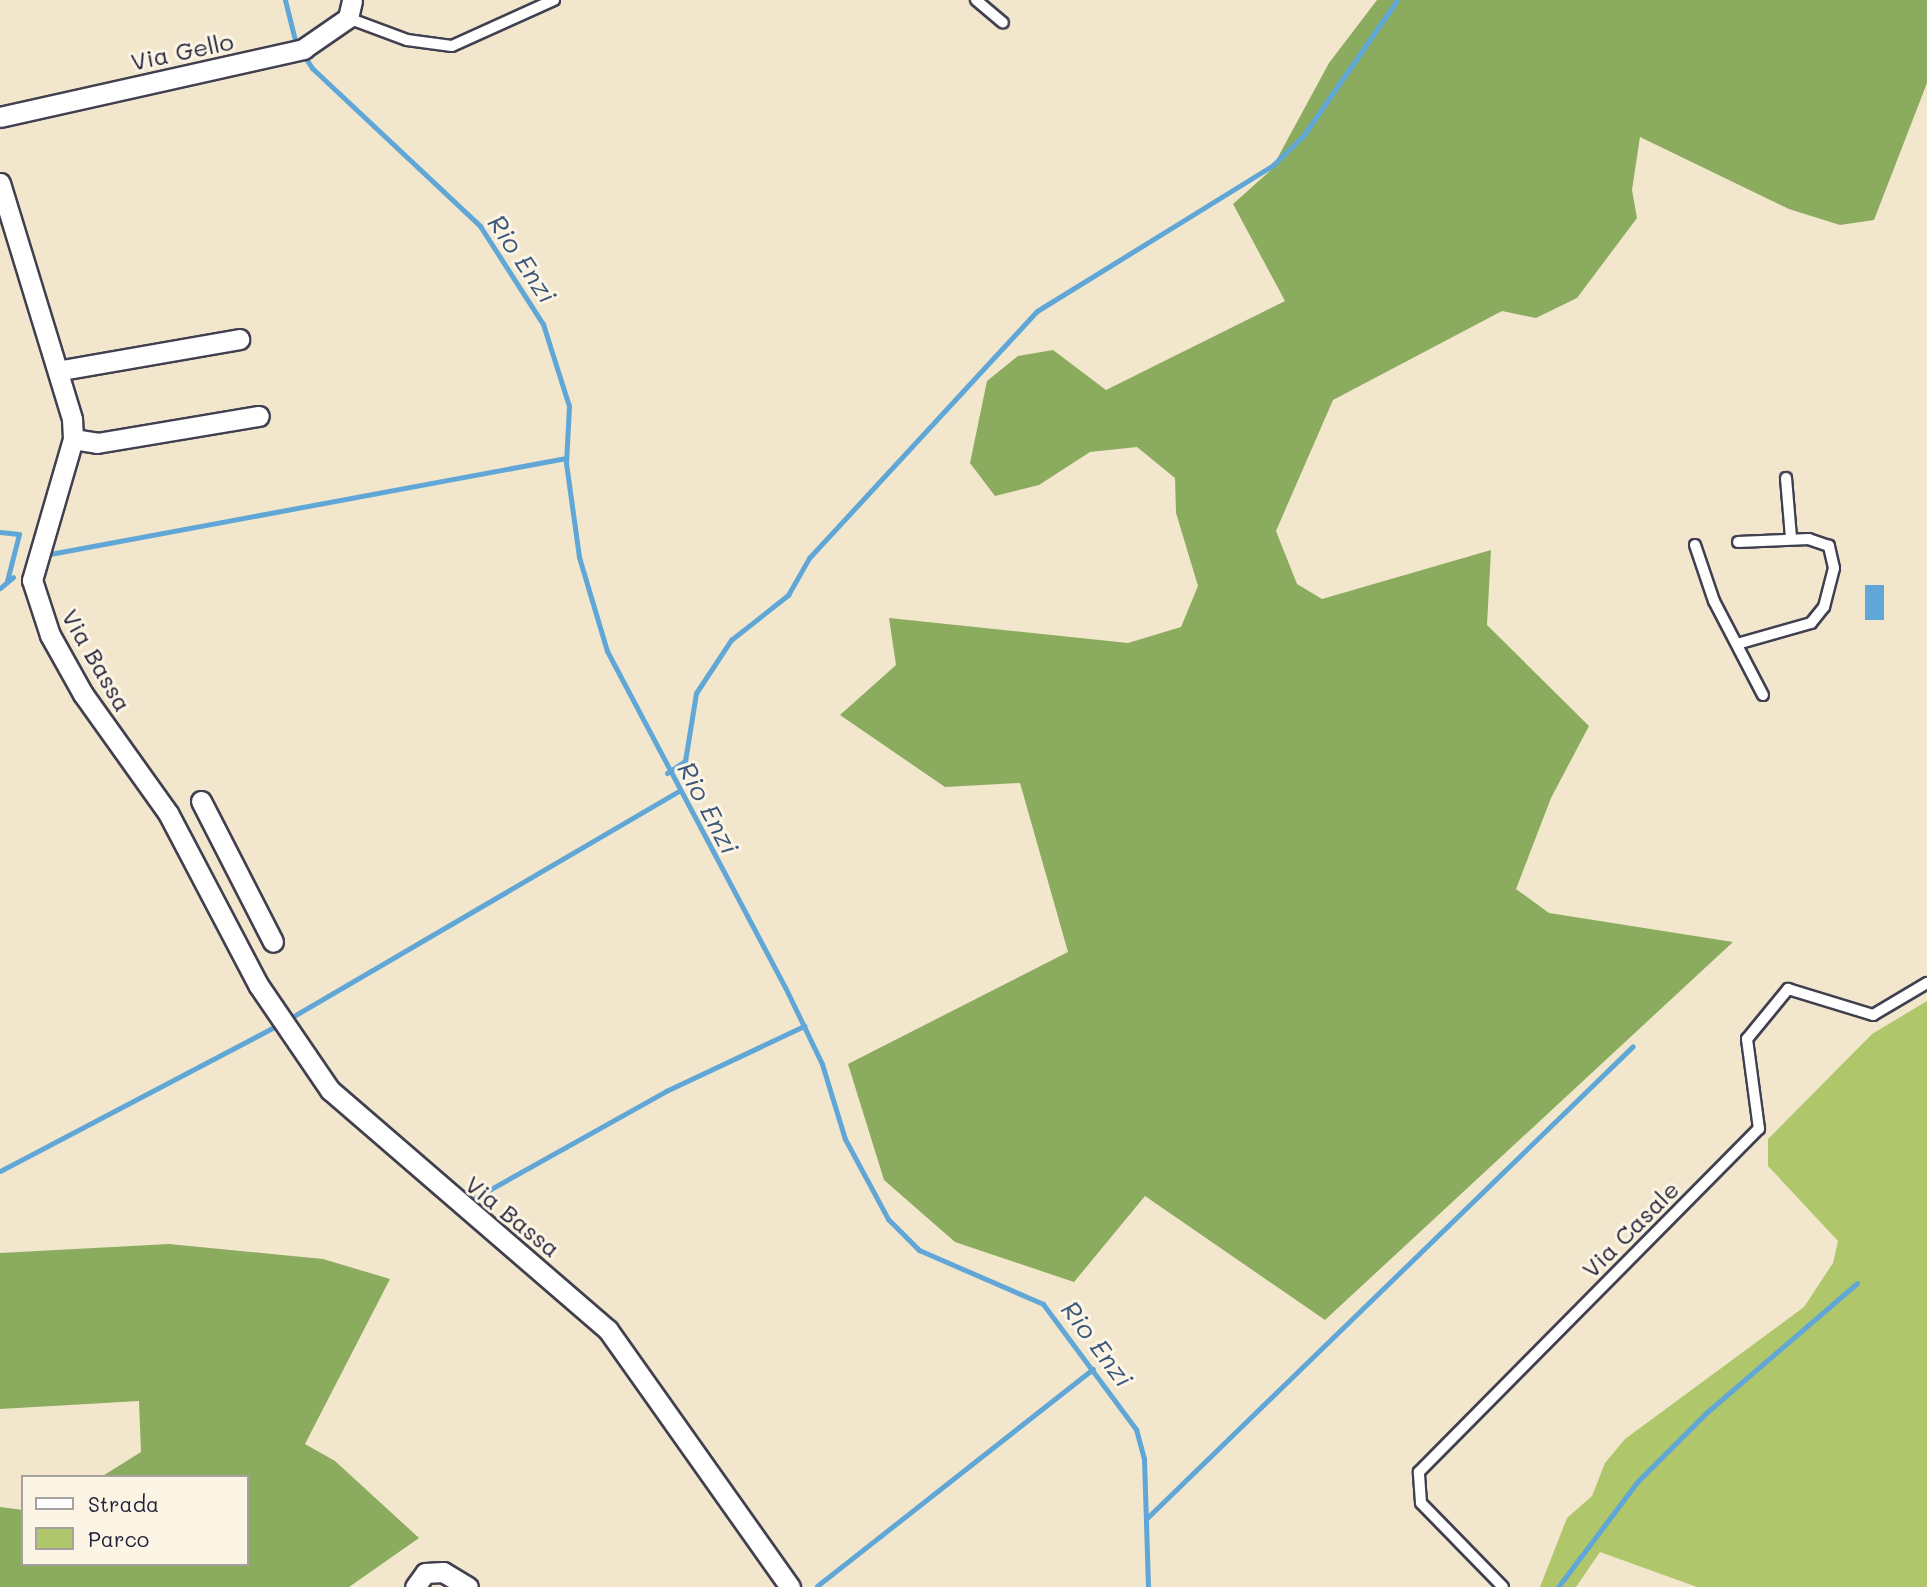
<!DOCTYPE html>
<html>
<head>
<meta charset="utf-8">
<style>
	body { margin:0 }
	#map { position:relative; width:1927px; height:1587px; overflow:hidden; background:#f2e7cc; font-family:Mali,sans-serif }
	div>[style] { position:absolute }
	.green>* { inset:0; background:#afc66b }
	.forest>* { inset:0; background:#8bab5f }
	.water>* { inset:0; background:#60a7d7; transform-origin:0 0 }
	.stream>* { height:5px; margin:-2.5px; padding:0 2.5px; transform-origin:2.5px; border-radius:2.5px; background:#60a7d7 }
	.roads { filter:drop-shadow(2px 0 #414051) drop-shadow(-2px 0 #414051) drop-shadow(0 2px #414051) drop-shadow(0 -2px #414051) }
	.lane>* { height:10px; margin:-5px; padding:0 5px; transform-origin:5px; border-radius:5px; background:#fff }
	.street>* { height:19px; margin:-9.5px; padding:0 9.5px; transform-origin:9.5px; border-radius:9.5px; background:#fff }
	span { translate:-50% -50%; white-space:nowrap; text-align:center; line-height:1.15; -webkit-text-stroke:6px #fcf5e5; paint-order:stroke }
	.street-label { font-size:24px; color:#22223b }
	.water-label { font-size:26px; color:#3b5779; font-style:italic }
	.legend { position:absolute; left:21px; top:1475px; width:228px; height:91px; box-sizing:border-box; background:#fcf5e5; border:2px solid #a5a1a1; margin:0; padding:9px 12px; list-style:none; font-size:21px; color:#22223b }
	.legend li { display:flex; align-items:center; gap:14px; height:35px }
	.legend b { width:35px; border:2px solid #a5a1a1 }
</style>
</head>
<body>
<div id="map">
	<div class="green">
		<i style="clip-path:polygon(1927px 1001px,1927px 1587px,1697px 1587px,1600px 1552px,1576px 1587px,1540px 1587px,1567px 1518px,1592px 1496px,1605px 1463px,1625px 1439px,1804px 1307px,1833px 1263px,1838px 1241px,1768px 1166px,1768px 1139px,1872px 1034px)"></i>
	</div>
	<div class="forest">
		<i style="clip-path:polygon(1377px 0,1927px 0,1927px 83px,1874px 220px,1840px 225px,1789px 209px,1640px 137px,1632px 190px,1637px 218px,1577px 298px,1536px 318px,1502px 311px,1333px 400px,1276px 531px,1297px 584px,1322px 599px,1491px 550px,1487px 625px,1589px 726px,1551px 798px,1516px 889px,1549px 913px,1733px 942px,1325px 1320px,1145px 1196px,1074px 1282px,955px 1242px,884px 1180px,848px 1064px,1068px 952px,1020px 783px,945px 787px,840px 715px,896px 665px,889px 618px,1128px 643px,1181px 627px,1198px 586px,1176px 513px,1175px 478px,1137px 447px,1090px 452px,1039px 485px,995px 496px,970px 463px,987px 381px,1018px 356px,1053px 350px,1106px 390px,1285px 301px,1233px 204px,1271px 170px,1329px 63px)"></i>
		<i style="clip-path:polygon(169px 1244px,323px 1259px,390px 1279px,305px 1444px,335px 1461px,419px 1538px,349px 1587px,0 1587px,0 1507px,23px 1510px,23px 1564px,247px 1564px,247px 1477px,101px 1477px,141px 1452px,139px 1401px,0 1409px,0 1253px)"></i>
	</div>
	<div class="water">
		<i style="left:1865px;top:585px;width:19px;height:35px"></i>
	</div>
	<div class="stream">
		<i style="left:285px;top:0;width:45px;rotate:76deg"></i>
		<i style="left:296px;top:44px;width:29px;rotate:56deg"></i>
		<i style="left:312px;top:68px;width:231px;rotate:43.2deg"></i>
		<i style="left:480px;top:226px;width:117px;rotate:57.3deg"></i>
		<i style="left:543px;top:324px;width:86px;rotate:72.4deg"></i>
		<i style="left:569px;top:406px;width:57px;rotate:93deg"></i>
		<i style="left:566px;top:463px;width:95px;rotate:82.1deg"></i>
		<i style="left:579px;top:557px;width:98px;rotate:73.4deg"></i>
		<i style="left:607px;top:651px;width:380px;rotate:62.1deg"></i>
		<i style="left:785px;top:987px;width:85px;rotate:64.3deg"></i>
		<i style="left:822px;top:1064px;width:78px;rotate:73deg"></i>
		<i style="left:845px;top:1139px;width:91px;rotate:61.7deg"></i>
		<i style="left:888px;top:1219px;width:44px;rotate:45deg"></i>
		<i style="left:919px;top:1250px;width:135px;rotate:23.5deg"></i>
		<i style="left:1043px;top:1304px;width:156px;rotate:53.4deg"></i>
		<i style="left:1136px;top:1429px;width:31px;rotate:75deg"></i>
		<i style="left:1144px;top:1459px;width:128px;rotate:88.2deg"></i>
		<i style="left:0;top:532px;width:19px;rotate:6deg"></i>
		<i style="left:19px;top:534px;width:49px;rotate:104.3deg"></i>
		<i style="left:50px;top:554px;width:525px;rotate:-10.54deg"></i>
		<i style="left:0;top:588px;width:17px;rotate:-40deg"></i>
		<i style="left:667px;top:773px;width:22px;rotate:-34deg"></i>
		<i style="left:685px;top:761px;width:69px;rotate:-80.8deg"></i>
		<i style="left:696px;top:693px;width:64px;rotate:-56.6deg"></i>
		<i style="left:731px;top:640px;width:73px;rotate:-38.3deg"></i>
		<i style="left:788px;top:595px;width:43px;rotate:-60.4deg"></i>
		<i style="left:809px;top:558px;width:336px;rotate:-47.3deg"></i>
		<i style="left:1037px;top:311px;width:278px;rotate:-31.7deg"></i>
		<i style="left:1273px;top:165px;width:42px;rotate:-44deg"></i>
		<i style="left:1303px;top:136px;width:165px;rotate:-55.3deg"></i>
		<i style="left:287px;top:1020px;width:452px;rotate:-30.3deg"></i>
		<i style="left:0;top:1171px;width:314px;rotate:-27.7deg"></i>
		<i style="left:473px;top:1199px;width:221px;rotate:-29.2deg"></i>
		<i style="left:666px;top:1091px;width:153px;rotate:-25.2deg"></i>
		<i style="left:1147px;top:1518px;width:677px;rotate:-44.16deg"></i>
		<i style="left:817px;top:1586px;width:351px;rotate:-38.2deg"></i>
		<i style="left:1558px;top:1587px;width:133px;rotate:-53deg"></i>
		<i style="left:1638px;top:1481px;width:96px;rotate:-45deg"></i>
		<i style="left:1706px;top:1413px;width:199px;rotate:-40.7deg"></i>
	</div>
	<div class="roads">
		<div class="lane">
			<i style="left:976px;top:0;width:35px;rotate:40deg"></i>
			<i style="left:348px;top:18px;width:63px;rotate:20.4deg"></i>
			<i style="left:407px;top:40px;width:45px;rotate:7.6deg"></i>
			<i style="left:452px;top:46px;width:112px;rotate:-24.3deg"></i>
			<i style="left:1786px;top:478px;width:59px;rotate:85.2deg"></i>
			<i style="left:1695px;top:545px;width:59px;rotate:71.3deg"></i>
			<i style="left:1714px;top:601px;width:106px;rotate:62.5deg"></i>
			<i style="left:1737px;top:644px;width:77px;rotate:-15.8deg"></i>
			<i style="left:1811px;top:623px;width:21px;rotate:-51deg"></i>
			<i style="left:1824px;top:607px;width:40px;rotate:-75.6deg"></i>
			<i style="left:1834px;top:568px;width:23px;rotate:-103deg"></i>
			<i style="left:1829px;top:546px;width:21px;rotate:-161deg"></i>
			<i style="left:1809px;top:539px;width:71px;rotate:177.6deg"></i>
			<i style="left:1503px;top:1587px;width:117px;rotate:-134.3deg"></i>
			<i style="left:1421px;top:1503px;width:31px;rotate:-94deg"></i>
			<i style="left:1419px;top:1472px;width:483px;rotate:-45.3deg"></i>
			<i style="left:1759px;top:1129px;width:91px;rotate:-97.6deg"></i>
			<i style="left:1747px;top:1039px;width:65px;rotate:-50.6deg"></i>
			<i style="left:1788px;top:989px;width:89px;rotate:17deg"></i>
			<i style="left:1873px;top:1015px;width:63px;rotate:-30.7deg"></i>
		</div>
		<div class="street">
			<i style="left:0;top:117px;width:311px;rotate:-12.6deg"></i>
			<i style="left:303px;top:49px;width:55px;rotate:-34.6deg"></i>
			<i style="left:348px;top:18px;width:18px;rotate:-77deg"></i>
			<i style="left:0;top:183px;width:247px;rotate:73deg"></i>
			<i style="left:72px;top:419px;width:20px;rotate:87deg"></i>
			<i style="left:73px;top:439px;width:147px;rotate:106.2deg"></i>
			<i style="left:32px;top:580px;width:58px;rotate:71.9deg"></i>
			<i style="left:50px;top:635px;width:68px;rotate:60.8deg"></i>
			<i style="left:83px;top:694px;width:146px;rotate:54.5deg"></i>
			<i style="left:168px;top:813px;width:195px;rotate:62.3deg"></i>
			<i style="left:259px;top:986px;width:126px;rotate:55.7deg"></i>
			<i style="left:330px;top:1090px;width:367px;rotate:40.8deg"></i>
			<i style="left:608px;top:1330px;width:315px;rotate:54.7deg"></i>
			<i style="left:62px;top:370px;width:180px;rotate:-9.9deg"></i>
			<i style="left:73px;top:439px;width:24px;rotate:9deg"></i>
			<i style="left:97px;top:443px;width:164px;rotate:-9.5deg"></i>
			<i style="left:201px;top:801px;width:158px;rotate:62.9deg"></i>
			<i style="left:415px;top:1587px;width:17px;rotate:-54deg"></i>
			<i style="left:425px;top:1573px;width:18px;rotate:-3deg"></i>
			<i style="left:443px;top:1572px;width:29px;rotate:31deg"></i>
		</div>
	</div>
	<div class="street-label">
		<span style="left:182px;top:51px;rotate:-12deg">Via Gello</span>
		<span style="left:97px;top:660px;rotate:60deg">Via Bassa</span>
		<span style="left:513px;top:1216px;rotate:39deg">Via Bassa</span>
		<span style="left:1630px;top:1229px;rotate:-45deg">Via Casale</span>
	</div>
	<div class="water-label">
		<span style="left:522px;top:259px;rotate:56deg">Rio Enzi</span>
		<span style="left:708px;top:808px;rotate:62deg">Rio Enzi</span>
		<span style="left:1097px;top:1344px;rotate:53deg">Rio Enzi</span>
	</div>
	<ul class="legend">
	<li><b style="height:9px;background:#fff"></b>Strada</li>
	<li><b style="height:19px;background:#afc66b"></b>Parco</li>
	</ul>
</div>
</body>
</html>
